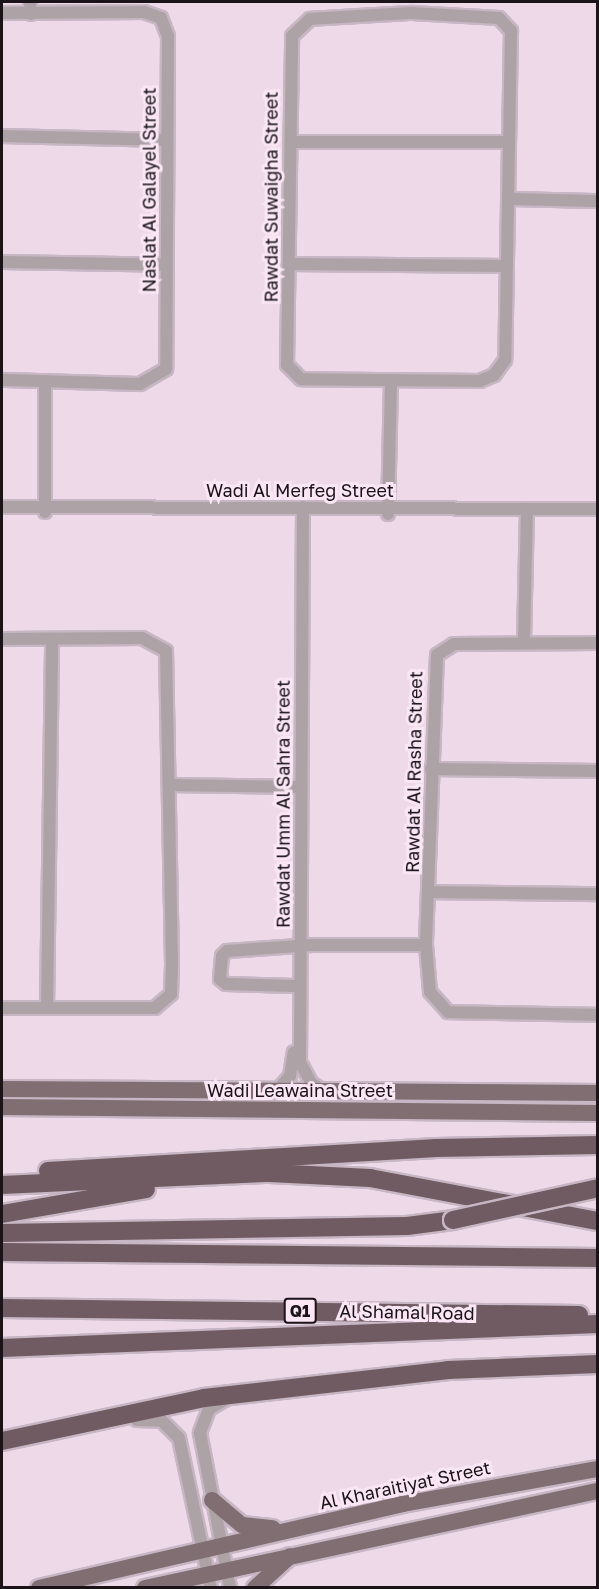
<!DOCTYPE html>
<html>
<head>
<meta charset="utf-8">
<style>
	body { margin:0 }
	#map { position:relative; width:599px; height:1589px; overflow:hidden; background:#edd9e8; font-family:"Golos Text",sans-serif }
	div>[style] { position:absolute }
	.roads { filter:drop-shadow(2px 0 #c7b6c3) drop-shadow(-2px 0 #c7b6c3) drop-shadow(0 2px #c7b6c3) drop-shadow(0 -2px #c7b6c3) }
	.minor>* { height:12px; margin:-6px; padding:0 6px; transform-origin:6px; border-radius:6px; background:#ada2a5 }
	.major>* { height:16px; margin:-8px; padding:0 8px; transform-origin:8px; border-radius:8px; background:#816e73 }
	.highway>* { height:18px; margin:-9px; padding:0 9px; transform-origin:9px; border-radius:9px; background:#715b62 }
	.bridges { filter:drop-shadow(2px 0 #c7b6c3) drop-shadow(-2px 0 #c7b6c3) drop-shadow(0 2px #c7b6c3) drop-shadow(0 -2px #c7b6c3) }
	.highway-bridge>* { height:18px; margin:-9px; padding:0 9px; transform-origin:9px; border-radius:9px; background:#715b62 }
	span { translate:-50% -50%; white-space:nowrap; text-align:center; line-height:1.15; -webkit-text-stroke:6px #fae6f5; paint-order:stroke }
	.shield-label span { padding:2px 4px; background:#fae6f5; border:2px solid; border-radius:4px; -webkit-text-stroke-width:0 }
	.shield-label { font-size:16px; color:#1a1419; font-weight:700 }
	.street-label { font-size:18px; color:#1a1419 }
	.frame { position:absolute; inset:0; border:3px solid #1a1419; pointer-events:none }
</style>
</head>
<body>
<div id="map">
	<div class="roads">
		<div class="minor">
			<i style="left:30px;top:2px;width:12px;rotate:85deg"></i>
			<i style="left:2px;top:13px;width:142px;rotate:-0.4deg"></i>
			<i style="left:144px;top:12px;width:18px;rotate:19deg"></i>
			<i style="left:161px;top:18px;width:19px;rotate:69deg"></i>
			<i style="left:168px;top:36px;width:333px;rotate:90.3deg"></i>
			<i style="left:166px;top:369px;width:30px;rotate:150deg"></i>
			<i style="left:140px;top:384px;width:138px;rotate:-178.3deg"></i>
			<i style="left:412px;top:13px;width:87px;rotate:3.3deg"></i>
			<i style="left:499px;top:18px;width:18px;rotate:47deg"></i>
			<i style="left:511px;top:31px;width:329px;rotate:91deg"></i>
			<i style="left:505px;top:360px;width:19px;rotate:126deg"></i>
			<i style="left:494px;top:375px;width:15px;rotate:157deg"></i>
			<i style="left:480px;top:381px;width:179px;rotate:-179.4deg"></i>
			<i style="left:301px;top:379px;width:20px;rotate:-135deg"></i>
			<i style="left:287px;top:365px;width:329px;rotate:-89.1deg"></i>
			<i style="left:292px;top:36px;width:25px;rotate:-43deg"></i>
			<i style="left:310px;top:19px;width:102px;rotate:-3.4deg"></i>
			<i style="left:2px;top:136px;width:164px;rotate:1.4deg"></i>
			<i style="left:291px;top:142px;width:218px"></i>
			<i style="left:508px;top:199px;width:90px;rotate:1.3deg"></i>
			<i style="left:2px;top:262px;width:164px;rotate:1deg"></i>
			<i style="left:289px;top:264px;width:218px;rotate:0.5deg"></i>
			<i style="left:45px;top:381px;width:131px;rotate:90deg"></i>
			<i style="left:2px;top:507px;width:596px;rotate:0.19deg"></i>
			<i style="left:303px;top:507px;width:555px;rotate:90.31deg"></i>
			<i style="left:300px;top:1062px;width:24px;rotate:62deg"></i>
			<i style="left:311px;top:1083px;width:14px;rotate:34deg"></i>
			<i style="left:388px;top:514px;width:133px;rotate:-88.7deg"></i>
			<i style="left:2px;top:639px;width:140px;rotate:-0.4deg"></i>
			<i style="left:142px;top:638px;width:27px;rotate:28deg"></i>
			<i style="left:166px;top:651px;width:315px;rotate:88.9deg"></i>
			<i style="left:172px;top:966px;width:28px;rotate:92deg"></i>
			<i style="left:171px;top:994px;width:21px;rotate:139deg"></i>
			<i style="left:155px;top:1008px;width:153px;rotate:180deg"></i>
			<i style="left:524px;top:642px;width:133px;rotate:-88.7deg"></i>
			<i style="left:598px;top:643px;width:144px;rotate:179.6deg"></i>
			<i style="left:454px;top:644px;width:20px;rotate:147deg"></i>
			<i style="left:437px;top:655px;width:290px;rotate:92.2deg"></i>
			<i style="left:426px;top:945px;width:47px;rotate:85.1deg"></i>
			<i style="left:430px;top:992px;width:27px;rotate:48deg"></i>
			<i style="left:448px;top:1012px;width:150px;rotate:1.1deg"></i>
			<i style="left:431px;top:769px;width:167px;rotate:0.7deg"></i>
			<i style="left:170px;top:785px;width:131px;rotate:0.9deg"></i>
			<i style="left:430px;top:892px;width:168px;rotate:0.7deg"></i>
			<i style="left:294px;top:986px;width:68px;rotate:-178.3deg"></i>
			<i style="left:226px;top:984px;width:8px;rotate:-140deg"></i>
			<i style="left:220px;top:979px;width:23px;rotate:-85deg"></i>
			<i style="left:222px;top:956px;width:7px;rotate:-45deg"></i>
			<i style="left:227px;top:951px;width:85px;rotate:-4deg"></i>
			<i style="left:312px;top:945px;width:114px"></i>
			<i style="left:47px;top:1008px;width:369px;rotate:-89.2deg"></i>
			<i style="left:277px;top:1091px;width:20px;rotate:-49deg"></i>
			<i style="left:290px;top:1076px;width:24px;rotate:-81deg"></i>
			<i style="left:226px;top:1399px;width:20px;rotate:150deg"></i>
			<i style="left:209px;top:1409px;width:26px;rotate:111deg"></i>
			<i style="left:200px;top:1433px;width:158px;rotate:79deg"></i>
			<i style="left:137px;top:1420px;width:25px;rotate:2deg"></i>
			<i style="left:162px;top:1421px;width:24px;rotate:45deg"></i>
			<i style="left:179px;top:1438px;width:153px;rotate:78deg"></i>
		</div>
		<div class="major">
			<i style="left:2px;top:1089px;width:596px;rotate:0.38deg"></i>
			<i style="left:2px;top:1107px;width:596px;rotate:0.58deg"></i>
			<i style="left:212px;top:1500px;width:39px;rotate:40deg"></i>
			<i style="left:242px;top:1525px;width:31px;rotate:6deg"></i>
			<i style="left:39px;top:1588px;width:374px;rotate:-13deg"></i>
			<i style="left:403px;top:1504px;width:198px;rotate:-10.2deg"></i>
			<i style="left:145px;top:1588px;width:463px;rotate:-12.1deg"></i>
			<i style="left:255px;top:1588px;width:47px;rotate:-42.4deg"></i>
		</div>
		<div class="highway">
			<i style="left:48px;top:1171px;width:389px;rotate:-3.4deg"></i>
			<i style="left:436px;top:1148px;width:162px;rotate:-1.1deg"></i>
			<i style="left:2px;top:1185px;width:268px;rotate:-2.6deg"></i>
			<i style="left:270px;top:1173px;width:100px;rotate:2.9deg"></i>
			<i style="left:370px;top:1178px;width:232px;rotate:10.7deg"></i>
			<i style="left:2px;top:1214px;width:146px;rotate:-9.8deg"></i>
			<i style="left:2px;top:1233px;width:405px;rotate:-1deg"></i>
			<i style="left:407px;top:1226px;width:46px;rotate:-7.4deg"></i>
			<i style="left:2px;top:1252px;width:596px;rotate:0.58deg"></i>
			<i style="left:2px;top:1308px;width:577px;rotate:0.7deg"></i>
			<i style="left:2px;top:1348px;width:596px;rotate:-2.31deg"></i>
			<i style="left:2px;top:1441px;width:207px;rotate:-12deg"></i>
			<i style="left:204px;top:1398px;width:246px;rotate:-6.5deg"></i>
			<i style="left:448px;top:1370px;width:150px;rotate:-2.3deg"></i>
		</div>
	</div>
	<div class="bridges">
		<div class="highway-bridge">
			<i style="left:453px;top:1220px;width:148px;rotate:-12.4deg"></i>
		</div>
	</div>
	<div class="shield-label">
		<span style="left:300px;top:1311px">Q1</span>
	</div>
	<div class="street-label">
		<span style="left:149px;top:190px;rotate:-90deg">Naslat Al Galayel Street</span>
		<span style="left:271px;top:197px;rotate:-90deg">Rawdat Suwaigha Street</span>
		<span style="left:300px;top:490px">Wadi Al Merfeg Street</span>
		<span style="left:414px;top:772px;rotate:-89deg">Rawdat Al Rasha Street</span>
		<span style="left:283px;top:804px;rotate:-90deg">Rawdat Umm Al Sahra Street</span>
		<span style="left:300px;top:1090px">Wadi Leawaina Street</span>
		<span style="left:407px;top:1312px;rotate:1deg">Al Shamal Road</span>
		<span style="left:405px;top:1485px;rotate:-12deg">Al Kharaitiyat Street</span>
	</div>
	<div class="frame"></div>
</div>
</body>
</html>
